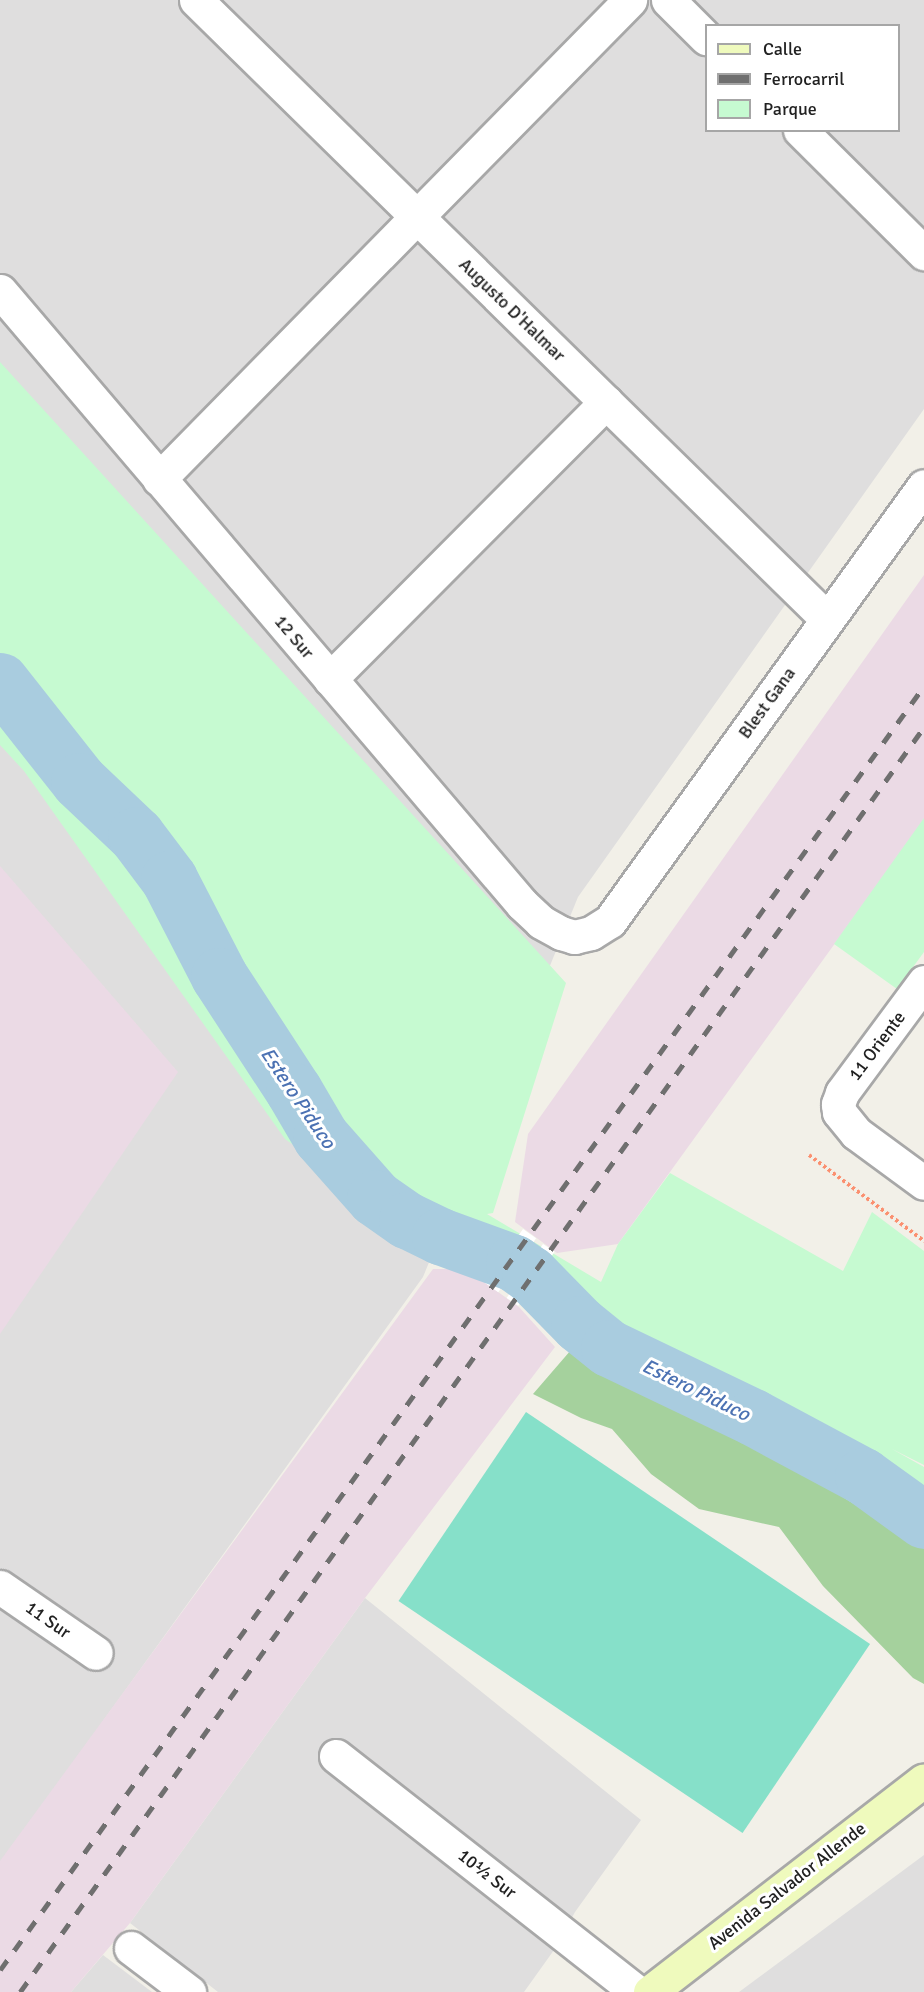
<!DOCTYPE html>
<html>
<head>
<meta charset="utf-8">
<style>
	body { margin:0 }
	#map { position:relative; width:924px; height:1992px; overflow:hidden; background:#f2f0e8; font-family:Signika,sans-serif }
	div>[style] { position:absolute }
	.residential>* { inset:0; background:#dfdede }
	.industrial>* { inset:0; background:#ebdae5 }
	.forest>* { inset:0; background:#a5d19d }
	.park>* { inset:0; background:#c6fad1 }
	.pitch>* { inset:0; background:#86e0c9; transform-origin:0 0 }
	.pier>* { inset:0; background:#fff; transform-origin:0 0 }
	.river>* { height:57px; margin:-28.5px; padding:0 28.5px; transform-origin:28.5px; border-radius:28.5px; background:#a9ccdf }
	.path>* { height:4px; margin-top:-2px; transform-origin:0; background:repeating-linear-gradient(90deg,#fb9070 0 3px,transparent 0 6px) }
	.roads { filter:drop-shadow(2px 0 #a8a8a8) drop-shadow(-2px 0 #a8a8a8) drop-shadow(0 2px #a8a8a8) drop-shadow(0 -2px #a8a8a8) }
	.street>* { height:33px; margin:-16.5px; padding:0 16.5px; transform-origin:16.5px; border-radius:16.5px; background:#fff }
	.secondary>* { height:33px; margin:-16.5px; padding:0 16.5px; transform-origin:16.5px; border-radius:16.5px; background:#effabd }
	.rail>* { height:4.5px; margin-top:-2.25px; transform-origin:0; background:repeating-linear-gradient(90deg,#6f6f6f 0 12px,transparent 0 24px) }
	span { translate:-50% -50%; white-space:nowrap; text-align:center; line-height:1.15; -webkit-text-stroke:6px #fff; paint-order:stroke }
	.street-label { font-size:18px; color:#212121 }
	.water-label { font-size:20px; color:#4c72b3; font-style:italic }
	.legend { position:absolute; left:705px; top:24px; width:195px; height:108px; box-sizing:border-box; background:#fff; border:2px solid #a6a6a6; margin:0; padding:8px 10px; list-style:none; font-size:18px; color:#212121 }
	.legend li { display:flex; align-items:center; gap:12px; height:30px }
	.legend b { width:30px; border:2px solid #a6a6a6 }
</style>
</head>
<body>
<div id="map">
	<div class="residential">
		<i style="clip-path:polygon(evenodd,0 0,924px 0,924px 409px,578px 897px,423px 1277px,0 1864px,0 0,706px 26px,898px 26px,898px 130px,706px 130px,706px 26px)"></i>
		<i style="clip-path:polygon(365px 1598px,641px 1820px,575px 1912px,554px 1950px,524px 1992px,218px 1992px,130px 1923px)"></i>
		<i style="clip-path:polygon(924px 1855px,924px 1992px,739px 1992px)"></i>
		<i style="clip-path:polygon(103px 1955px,152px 1992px,71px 1992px)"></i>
	</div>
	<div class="industrial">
		<i style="clip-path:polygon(924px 575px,924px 820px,618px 1244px,557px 1253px,515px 1222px,528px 1134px)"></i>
		<i style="clip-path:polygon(0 866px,178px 1072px,0 1334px)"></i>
		<i style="clip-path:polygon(433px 1269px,451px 1269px,484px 1282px,519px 1307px,555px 1347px,365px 1598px,130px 1923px,71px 1992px,0 1992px,0 1861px)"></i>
	</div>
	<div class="forest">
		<i style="clip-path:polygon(577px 1343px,590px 1363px,718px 1412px,924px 1535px,924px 1684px,913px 1678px,823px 1586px,779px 1527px,699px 1509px,651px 1474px,612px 1429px,581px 1418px,533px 1394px)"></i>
	</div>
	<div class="park">
		<i style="clip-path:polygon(0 362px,566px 983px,493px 1213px,487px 1214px,601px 1282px,618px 1244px,670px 1173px,843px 1271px,872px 1212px,924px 1251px,924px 1465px,892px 1449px,924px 1467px,924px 1547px,618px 1359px,391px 1214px,285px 1139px,24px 771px,0 745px)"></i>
		<i style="clip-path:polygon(924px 818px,924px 952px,897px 989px,834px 944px)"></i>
	</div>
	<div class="pitch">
		<i style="left:526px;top:1412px;width:415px;height:228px;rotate:34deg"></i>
	</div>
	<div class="pier">
		<i style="left:523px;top:1229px;width:16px;height:66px;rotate:35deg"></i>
		<i style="left:543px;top:1244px;width:14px;height:65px;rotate:34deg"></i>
	</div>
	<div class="river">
		<i style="left:0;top:681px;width:127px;rotate:51.7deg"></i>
		<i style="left:79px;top:781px;width:79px;rotate:43.5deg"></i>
		<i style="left:136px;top:835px;width:55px;rotate:53.1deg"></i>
		<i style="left:169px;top:879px;width:109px;rotate:62.7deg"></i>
		<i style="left:219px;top:976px;width:137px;rotate:56.9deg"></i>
		<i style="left:294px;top:1091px;width:53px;rotate:59.6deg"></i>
		<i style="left:321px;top:1137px;width:81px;rotate:48.5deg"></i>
		<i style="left:375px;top:1198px;width:39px;rotate:35deg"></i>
		<i style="left:407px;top:1220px;width:37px;rotate:26deg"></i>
		<i style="left:440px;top:1236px;width:79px;rotate:20deg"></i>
		<i style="left:514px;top:1263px;width:19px;rotate:35deg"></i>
		<i style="left:530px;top:1274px;width:70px;rotate:45.6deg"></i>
		<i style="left:579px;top:1324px;width:38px;rotate:39deg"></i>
		<i style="left:609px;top:1348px;width:160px;rotate:25.6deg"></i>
		<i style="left:753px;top:1417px;width:125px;rotate:28.2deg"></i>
		<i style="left:863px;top:1476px;width:75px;rotate:35.8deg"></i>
	</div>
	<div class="path">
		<i style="left:809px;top:1155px;width:144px;rotate:36.8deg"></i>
	</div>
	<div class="roads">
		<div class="street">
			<i style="left:196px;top:0;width:884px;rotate:44.45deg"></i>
			<i style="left:668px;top:0;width:54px;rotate:45deg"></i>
			<i style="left:800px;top:130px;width:175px;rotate:44.8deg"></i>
			<i style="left:0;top:291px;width:805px;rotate:49.58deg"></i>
			<i style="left:522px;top:904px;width:26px;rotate:43deg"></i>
			<i style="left:541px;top:922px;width:23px;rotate:29deg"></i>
			<i style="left:561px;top:933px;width:14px;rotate:17deg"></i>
			<i style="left:574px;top:937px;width:17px;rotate:-13deg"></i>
			<i style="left:591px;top:933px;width:22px;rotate:-32deg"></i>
			<i style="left:610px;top:921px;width:536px;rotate:-54.18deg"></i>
			<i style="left:159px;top:479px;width:672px;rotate:-45.48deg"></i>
			<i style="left:330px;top:679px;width:391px;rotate:-45.1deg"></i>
			<i style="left:924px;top:982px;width:138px;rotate:126.5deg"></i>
			<i style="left:842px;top:1093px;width:12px;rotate:110deg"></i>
			<i style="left:838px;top:1104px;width:8px;rotate:83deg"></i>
			<i style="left:839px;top:1112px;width:27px;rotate:51deg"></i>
			<i style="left:856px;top:1133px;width:84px;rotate:36.3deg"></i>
			<i style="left:0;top:1587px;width:116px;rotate:34.5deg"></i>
			<i style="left:336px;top:1756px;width:382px;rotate:38.1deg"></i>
			<i style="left:131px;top:1948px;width:73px;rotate:37.2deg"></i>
		</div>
		<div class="secondary">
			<i style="left:650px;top:1992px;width:346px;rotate:-37.7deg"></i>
		</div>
	</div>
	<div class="rail">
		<i style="left:0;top:1970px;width:1582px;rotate:-54.26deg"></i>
		<i style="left:20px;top:1992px;width:1555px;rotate:-54.45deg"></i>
	</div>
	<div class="street-label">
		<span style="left:512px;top:310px;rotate:44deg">Augusto D'Halmar</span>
		<span style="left:294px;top:637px;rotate:50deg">12 Sur</span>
		<span style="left:767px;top:703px;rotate:-54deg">Blest Gana</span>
		<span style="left:877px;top:1046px;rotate:-53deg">11 Oriente</span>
		<span style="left:48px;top:1620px;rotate:35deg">11 Sur</span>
		<span style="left:487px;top:1874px;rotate:38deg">10½ Sur</span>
		<span style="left:787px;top:1886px;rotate:-38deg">Avenida Salvador Allende</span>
	</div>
	<div class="water-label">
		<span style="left:298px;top:1098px;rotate:56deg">Estero Piduco</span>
		<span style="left:696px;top:1390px;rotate:26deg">Estero Piduco</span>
	</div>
	<ul class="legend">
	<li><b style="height:8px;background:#effabd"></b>Calle</li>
	<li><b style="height:8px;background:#6f6f6f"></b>Ferrocarril</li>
	<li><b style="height:16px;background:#c6fad1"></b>Parque</li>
	</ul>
</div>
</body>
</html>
